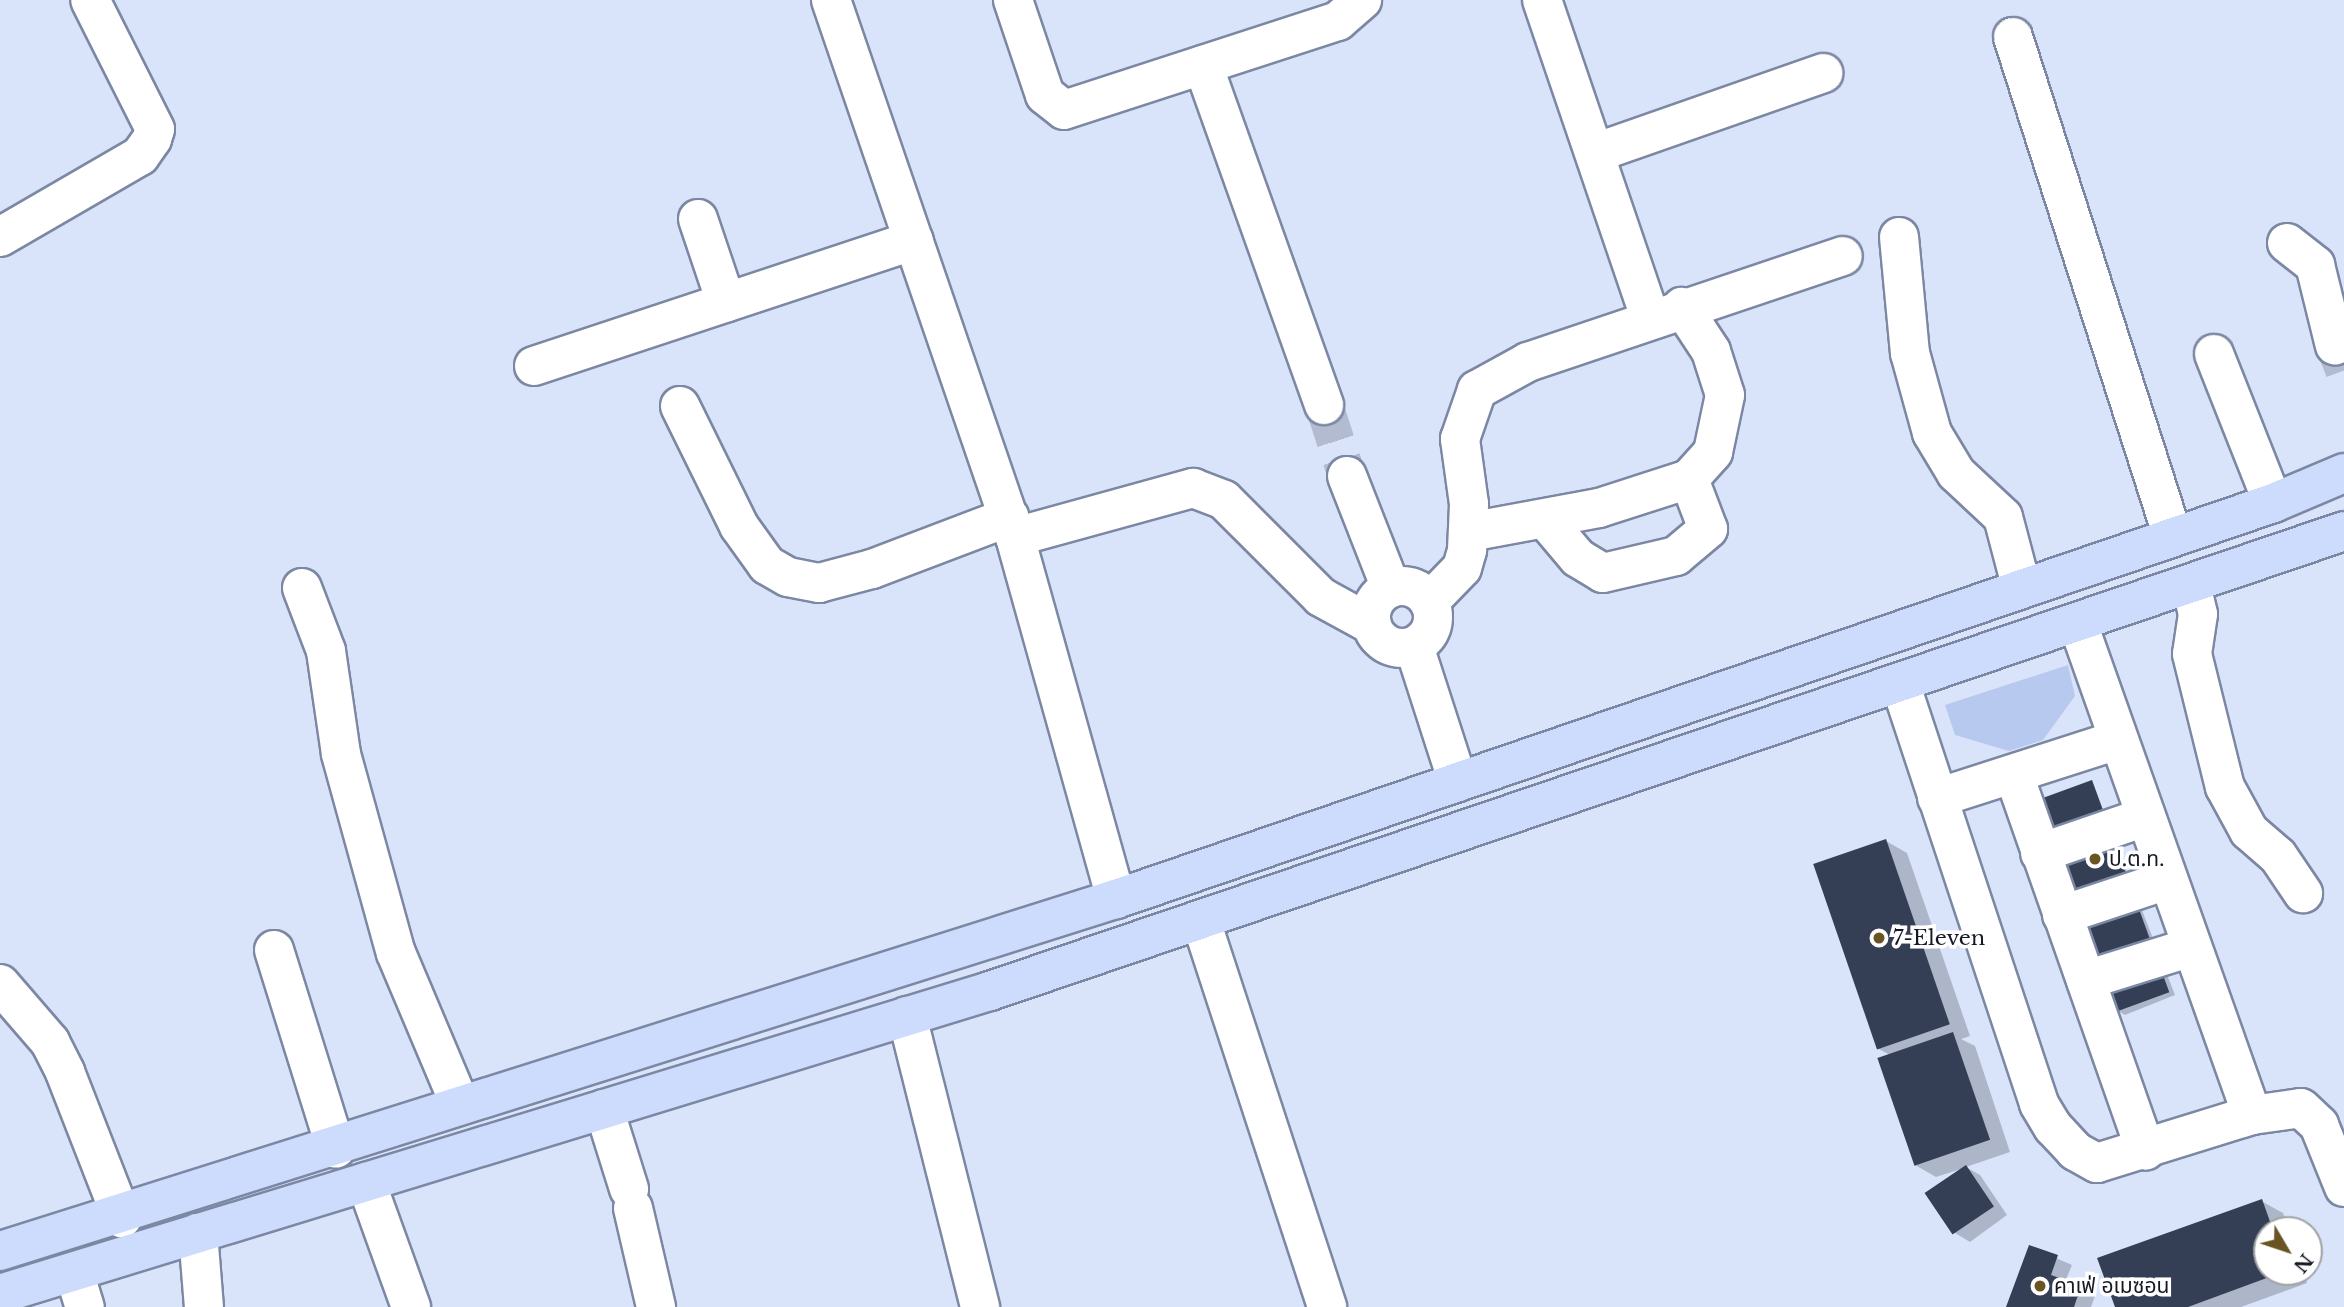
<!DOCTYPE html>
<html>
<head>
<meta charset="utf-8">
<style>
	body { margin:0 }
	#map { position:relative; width:2344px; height:1307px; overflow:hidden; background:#d9e4fb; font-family:"Libre Baskerville","Noto Sans Thai",serif }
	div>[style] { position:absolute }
	.green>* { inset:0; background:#b7c9ef }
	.shadow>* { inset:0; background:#0003 }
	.building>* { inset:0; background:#343e55; transform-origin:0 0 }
	.minor-tunnel>* { height:38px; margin-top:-19px; transform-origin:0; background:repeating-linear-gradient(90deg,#b2bbd0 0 38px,transparent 0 57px) }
	.roads { filter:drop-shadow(2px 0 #7c88a3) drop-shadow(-2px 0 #7c88a3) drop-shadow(0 2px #7c88a3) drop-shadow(0 -2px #7c88a3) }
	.minor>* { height:38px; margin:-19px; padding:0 19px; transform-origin:19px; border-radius:19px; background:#fff }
	.minor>.ring { margin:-19px; padding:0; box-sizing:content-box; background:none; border:38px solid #fff; border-radius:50% }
	.major>* { height:38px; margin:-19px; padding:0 19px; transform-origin:19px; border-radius:19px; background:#cddcfd }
	.dots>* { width:19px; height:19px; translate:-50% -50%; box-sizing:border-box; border:4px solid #fff; border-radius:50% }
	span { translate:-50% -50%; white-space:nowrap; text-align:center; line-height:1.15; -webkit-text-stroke:7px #fff; paint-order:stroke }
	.poi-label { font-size:21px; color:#141923 }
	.left { translate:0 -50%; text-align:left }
	.north { position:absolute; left:2253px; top:1216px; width:70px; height:70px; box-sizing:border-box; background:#fff; border:2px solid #a1a3a7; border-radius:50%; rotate:129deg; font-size:19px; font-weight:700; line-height:28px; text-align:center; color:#141923 }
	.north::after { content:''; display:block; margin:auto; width:24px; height:32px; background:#6a5423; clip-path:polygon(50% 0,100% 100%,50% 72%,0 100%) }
</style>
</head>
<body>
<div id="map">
	<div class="green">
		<i style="clip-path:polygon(2068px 665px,2075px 696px,2043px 740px,2009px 751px,1955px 735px,1945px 705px)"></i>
	</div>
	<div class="shadow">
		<i style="clip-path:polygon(2092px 782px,2175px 995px,2125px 1015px,2118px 1011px)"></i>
		<i style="clip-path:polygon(1886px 841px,1907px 853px,1970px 1036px,1961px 1039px,1975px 1046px,2010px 1152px,1966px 1167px,1980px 1175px,2007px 1215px,1970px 1242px,1955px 1233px,1961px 1169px,1936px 1177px,1915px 1165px,1890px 1055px,1877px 1048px)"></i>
		<i style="clip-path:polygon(2261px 1201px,2283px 1213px,2289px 1230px,2267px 1230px,2267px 1272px,2304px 1272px,2307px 1283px,2241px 1307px,2117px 1307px)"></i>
		<i style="clip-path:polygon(2030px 1247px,2072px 1265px,2065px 1282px,2095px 1296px,2091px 1307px,2008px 1307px)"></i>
	</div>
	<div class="building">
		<i style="left:2092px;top:780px;width:226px;height:56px;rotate:70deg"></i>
		<i style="left:1886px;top:839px;width:196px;height:77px;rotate:71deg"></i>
		<i style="left:1953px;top:1032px;width:114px;height:80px;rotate:71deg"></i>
		<i style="left:1966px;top:1165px;width:50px;height:50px;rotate:56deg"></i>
		<i style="clip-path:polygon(2262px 1199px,2273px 1230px,2267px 1230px,2267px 1272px,2283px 1272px,2188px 1307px,2115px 1307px,2097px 1258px)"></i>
		<i style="clip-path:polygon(2029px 1245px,2058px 1255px,2051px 1275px,2081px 1286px,2074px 1307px,2006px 1307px)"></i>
	</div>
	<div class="minor-tunnel">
		<i style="left:2335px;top:346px;width:26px;rotate:69deg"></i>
		<i style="left:1324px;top:405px;width:75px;rotate:72.1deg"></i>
	</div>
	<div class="roads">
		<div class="minor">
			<i style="left:831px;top:0;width:568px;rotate:71.09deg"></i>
			<i style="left:1015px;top:537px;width:376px;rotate:74.4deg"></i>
			<i style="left:1013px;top:0;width:100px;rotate:71.4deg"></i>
			<i style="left:1045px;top:95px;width:24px;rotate:38deg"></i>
			<i style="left:1064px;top:110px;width:288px;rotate:-18deg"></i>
			<i style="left:1338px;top:21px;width:32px;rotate:-41deg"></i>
			<i style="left:1542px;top:0;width:336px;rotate:71.2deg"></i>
			<i style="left:2013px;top:37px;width:525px;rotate:72.26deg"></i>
			<i style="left:1203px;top:65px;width:361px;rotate:70.4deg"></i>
			<i style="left:1595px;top:153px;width:242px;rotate:-19.3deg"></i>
			<i style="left:698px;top:219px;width:88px;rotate:71.4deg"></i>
			<i style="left:0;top:237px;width:162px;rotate:-30.1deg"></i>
			<i style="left:140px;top:156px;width:21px;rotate:-55deg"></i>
			<i style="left:152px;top:139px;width:10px;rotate:-73deg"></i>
			<i style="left:155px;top:129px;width:144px;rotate:-116.7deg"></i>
			<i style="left:1899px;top:237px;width:117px;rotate:84.6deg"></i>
			<i style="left:1910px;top:353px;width:83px;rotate:74.6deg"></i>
			<i style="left:1932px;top:433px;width:47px;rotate:59deg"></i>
			<i style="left:1956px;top:473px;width:64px;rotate:43.1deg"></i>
			<i style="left:2003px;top:517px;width:74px;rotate:75.2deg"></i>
			<i style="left:2287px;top:243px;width:36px;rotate:38deg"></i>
			<i style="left:2315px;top:265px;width:83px;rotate:76.1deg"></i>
			<i style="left:2214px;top:354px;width:160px;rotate:68.4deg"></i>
			<i style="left:534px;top:366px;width:400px;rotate:-18.3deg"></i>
			<i style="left:680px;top:406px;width:134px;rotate:63.8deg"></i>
			<i style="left:739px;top:526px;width:48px;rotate:54.3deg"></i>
			<i style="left:767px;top:565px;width:24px;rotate:30deg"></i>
			<i style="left:788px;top:577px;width:32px;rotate:11deg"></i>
			<i style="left:819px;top:583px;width:55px;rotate:-14.8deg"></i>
			<i style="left:872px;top:569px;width:147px;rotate:-20.8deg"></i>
			<i style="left:1347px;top:476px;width:120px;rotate:68.6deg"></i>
			<i style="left:1545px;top:519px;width:51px;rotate:49.8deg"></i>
			<i style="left:1578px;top:558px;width:29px;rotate:31deg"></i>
			<i style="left:1603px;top:573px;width:75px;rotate:-13.1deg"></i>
			<i style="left:1676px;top:556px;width:42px;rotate:-40.2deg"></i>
			<i style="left:1708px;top:529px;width:53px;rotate:-110.8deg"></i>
			<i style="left:1469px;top:532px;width:132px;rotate:-10.5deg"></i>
			<i style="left:1599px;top:508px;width:95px;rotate:-17.9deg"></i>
			<i style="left:1689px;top:479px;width:36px;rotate:-48deg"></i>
			<i style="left:1713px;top:452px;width:58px;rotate:-78.1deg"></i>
			<i style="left:1725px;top:395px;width:46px;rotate:-107.7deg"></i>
			<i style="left:1711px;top:351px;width:53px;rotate:-123.4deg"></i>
			<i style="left:1015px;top:537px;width:185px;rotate:-15.4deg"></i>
			<i style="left:1193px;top:488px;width:33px;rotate:21deg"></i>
			<i style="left:1224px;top:500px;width:137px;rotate:45deg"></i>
			<i style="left:1321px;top:597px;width:58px;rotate:28.8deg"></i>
			<i style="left:2191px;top:584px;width:31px;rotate:77deg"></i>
			<i style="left:2198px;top:614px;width:40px;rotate:98.5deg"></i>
			<i style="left:2192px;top:654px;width:137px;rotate:76.1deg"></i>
			<i style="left:2225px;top:787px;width:50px;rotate:61.4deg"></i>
			<i style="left:2249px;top:831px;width:38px;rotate:41deg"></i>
			<i style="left:2278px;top:856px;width:45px;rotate:56deg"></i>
			<i class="ring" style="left:1371px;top:586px;width:24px;height:24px"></i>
			<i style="left:302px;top:588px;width:67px;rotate:69.1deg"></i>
			<i style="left:326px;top:651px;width:104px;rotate:81.7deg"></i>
			<i style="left:341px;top:754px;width:206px;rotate:74.6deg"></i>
			<i style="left:396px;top:953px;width:162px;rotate:67.1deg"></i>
			<i style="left:1429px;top:602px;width:47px;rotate:-45.9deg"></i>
			<i style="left:1462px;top:568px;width:19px;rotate:-74deg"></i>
			<i style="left:1467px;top:550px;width:46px;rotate:-87.5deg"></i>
			<i style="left:1469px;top:504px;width:66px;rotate:-97.9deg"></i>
			<i style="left:1460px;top:439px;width:52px;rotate:-70.9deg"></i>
			<i style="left:1477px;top:390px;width:58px;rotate:-28.8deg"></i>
			<i style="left:1528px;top:362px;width:332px;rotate:-18.6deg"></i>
			<i style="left:1414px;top:646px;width:143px;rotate:72.1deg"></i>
			<i style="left:1901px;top:686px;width:440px;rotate:71.7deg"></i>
			<i style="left:2039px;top:1104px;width:27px;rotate:59deg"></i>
			<i style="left:2053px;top:1127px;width:33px;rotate:47deg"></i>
			<i style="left:2075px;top:1151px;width:25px;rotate:29deg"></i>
			<i style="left:2097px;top:1163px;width:162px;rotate:-17.2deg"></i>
			<i style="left:2252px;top:1115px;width:521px;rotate:-109.51deg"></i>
			<i style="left:2014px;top:775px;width:398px;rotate:70.7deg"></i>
			<i style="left:1937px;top:798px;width:190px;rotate:-17.8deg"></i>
			<i style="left:2040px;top:853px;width:111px;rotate:-18.9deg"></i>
			<i style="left:2062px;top:915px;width:111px;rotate:-18.4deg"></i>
			<i style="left:1201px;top:921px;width:406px;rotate:71.9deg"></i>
			<i style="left:274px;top:950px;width:208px;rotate:72.7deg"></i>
			<i style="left:2086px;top:980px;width:108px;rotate:-17.3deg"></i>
			<i style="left:0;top:984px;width:77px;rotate:49.2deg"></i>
			<i style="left:50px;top:1042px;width:34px;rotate:63deg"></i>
			<i style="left:65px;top:1072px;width:157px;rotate:68.7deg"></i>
			<i style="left:907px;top:1016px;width:300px;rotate:75.9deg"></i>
			<i style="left:604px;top:1109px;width:84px;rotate:72.6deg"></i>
			<i style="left:2252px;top:1115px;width:49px;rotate:-8.1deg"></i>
			<i style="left:2301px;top:1108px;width:25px;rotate:43deg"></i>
			<i style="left:2319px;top:1125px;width:67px;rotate:68deg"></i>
			<i style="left:366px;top:1182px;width:133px;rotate:70.2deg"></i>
			<i style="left:633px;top:1208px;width:102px;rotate:76.9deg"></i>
			<i style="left:198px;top:1233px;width:74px;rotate:85.4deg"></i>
			<i style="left:74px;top:1272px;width:37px;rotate:73deg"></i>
		</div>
		<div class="major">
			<i style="left:0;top:1251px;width:1170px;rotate:-17.51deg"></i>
			<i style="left:1116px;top:899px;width:1223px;rotate:-18.89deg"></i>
			<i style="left:2273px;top:503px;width:77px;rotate:-22.9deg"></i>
			<i style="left:0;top:1294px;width:1035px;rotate:-17.02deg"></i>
			<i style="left:990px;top:991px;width:1430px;rotate:-18.76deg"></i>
		</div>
	</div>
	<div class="dots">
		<i style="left:2095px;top:859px;background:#6a5423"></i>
		<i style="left:1879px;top:938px;background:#6a5423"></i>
		<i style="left:2040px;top:1286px;background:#6a5423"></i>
	</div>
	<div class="poi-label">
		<span class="left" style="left:2109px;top:859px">ป.ต.ท.</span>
		<span class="left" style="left:1893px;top:938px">7-Eleven</span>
		<span class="left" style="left:2054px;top:1286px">คาเฟ่ อเมซอน</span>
	</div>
	<div class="north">N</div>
</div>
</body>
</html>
